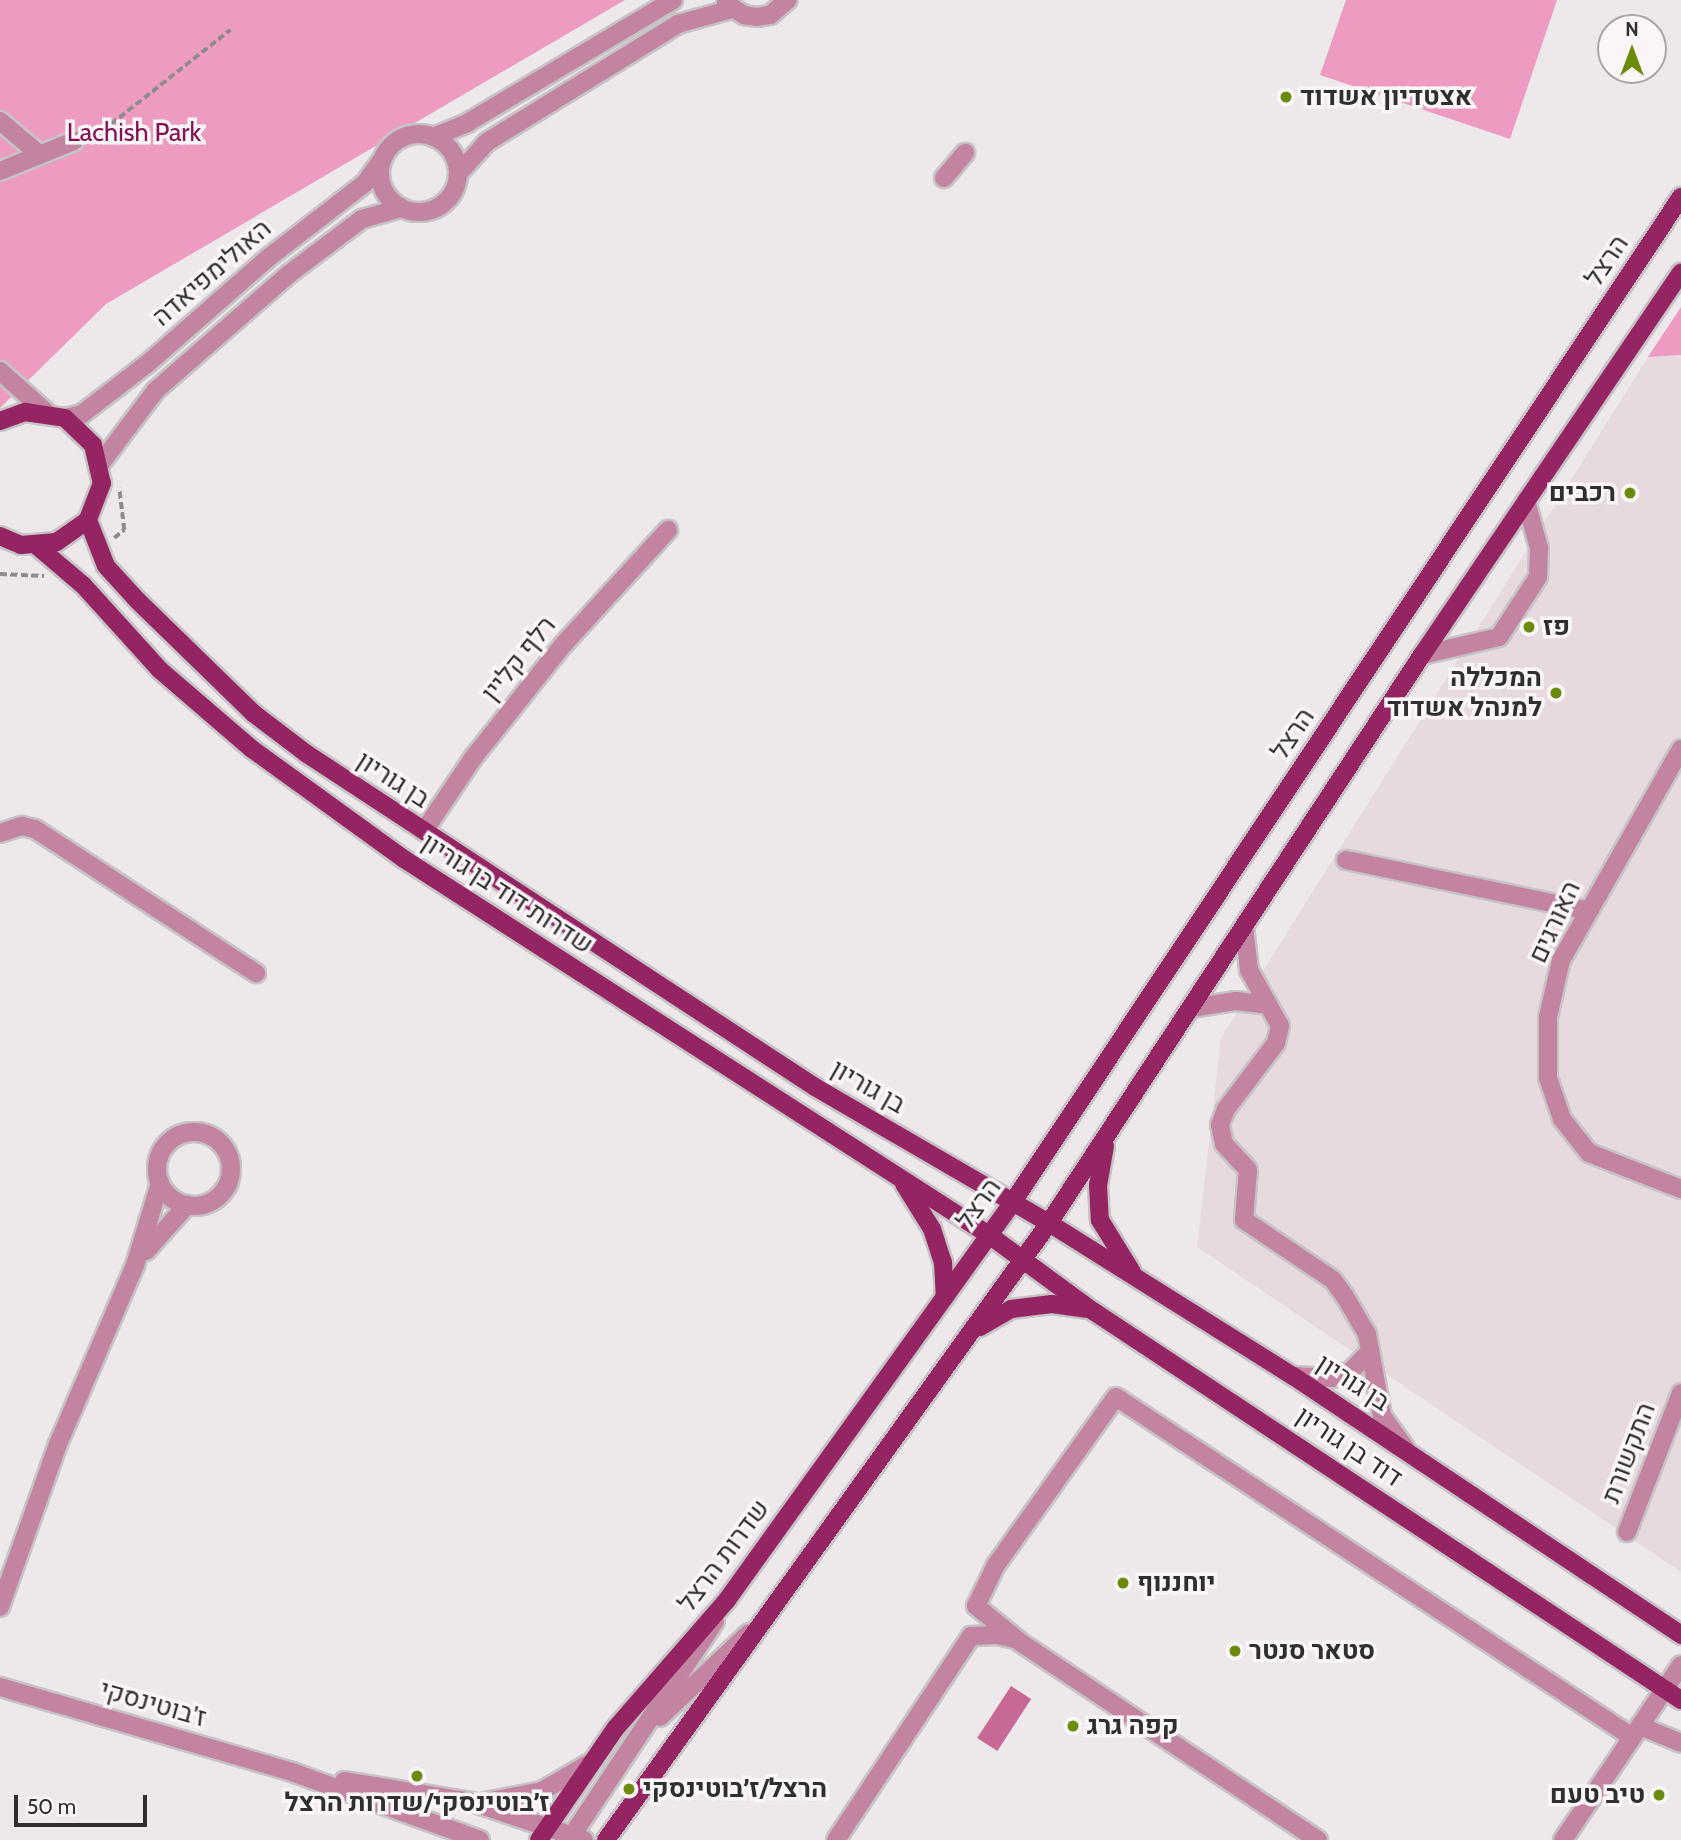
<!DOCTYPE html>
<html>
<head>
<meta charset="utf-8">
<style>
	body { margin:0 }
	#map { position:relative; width:1681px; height:1840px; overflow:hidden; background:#ede8ea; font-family:Cabin,Heebo,sans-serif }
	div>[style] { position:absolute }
	.built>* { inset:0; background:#e6dadf }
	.green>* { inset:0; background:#ee9bc1 }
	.water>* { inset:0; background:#c66995; transform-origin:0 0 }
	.path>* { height:3.5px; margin-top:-1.75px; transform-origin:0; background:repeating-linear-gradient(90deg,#8e8b8c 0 7px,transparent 0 10.5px) }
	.roads { filter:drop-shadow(2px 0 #c7c3c5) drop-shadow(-2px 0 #c7c3c5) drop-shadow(0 2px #c7c3c5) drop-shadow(0 -2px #c7c3c5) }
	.minor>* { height:18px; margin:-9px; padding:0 9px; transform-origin:9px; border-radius:9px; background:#c284a0 }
	.minor>.ring { margin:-9px; padding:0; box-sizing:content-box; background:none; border:18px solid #c284a0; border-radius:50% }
	.major>* { height:18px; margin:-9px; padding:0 9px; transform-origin:9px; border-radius:9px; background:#952463 }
	.dots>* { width:19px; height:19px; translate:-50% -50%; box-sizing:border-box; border:4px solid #faf5f7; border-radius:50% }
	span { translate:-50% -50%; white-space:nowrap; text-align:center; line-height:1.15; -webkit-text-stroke:7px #faf5f7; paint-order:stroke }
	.poi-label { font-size:26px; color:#302f2f; font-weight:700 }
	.left { translate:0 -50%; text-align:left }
	.right { translate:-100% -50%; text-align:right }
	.park-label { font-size:26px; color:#841255 }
	.street-label { font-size:26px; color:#302f2f }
	.north { position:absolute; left:1597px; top:14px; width:70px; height:70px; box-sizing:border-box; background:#faf5f7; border:2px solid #a9a6a7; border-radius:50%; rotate:0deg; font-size:19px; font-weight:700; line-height:28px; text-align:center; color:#302f2f }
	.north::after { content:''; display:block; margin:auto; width:24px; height:32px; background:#6b8b0c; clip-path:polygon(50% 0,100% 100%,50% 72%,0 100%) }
	.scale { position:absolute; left:14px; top:1795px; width:133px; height:32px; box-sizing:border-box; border:4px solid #302f2f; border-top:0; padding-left:9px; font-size:21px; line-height:24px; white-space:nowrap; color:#302f2f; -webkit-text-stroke:5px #faf5f7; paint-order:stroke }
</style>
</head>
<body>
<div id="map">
	<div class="built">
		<i style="clip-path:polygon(1681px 355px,1681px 1572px,1197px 1247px,1221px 1038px,1648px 357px)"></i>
	</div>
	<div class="green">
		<i style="clip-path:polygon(0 0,625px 0,106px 304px,0 408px)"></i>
		<i style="clip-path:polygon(1346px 0,1557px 0,1510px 139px,1320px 75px)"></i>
		<i style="clip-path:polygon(1681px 307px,1681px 355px,1648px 357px)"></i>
	</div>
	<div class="water">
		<i style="left:1011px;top:1686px;width:24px;height:62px;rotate:33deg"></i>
	</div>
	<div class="path">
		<i style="left:88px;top:135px;width:25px;rotate:-26deg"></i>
		<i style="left:111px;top:124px;width:152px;rotate:-38.3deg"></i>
		<i style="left:114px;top:538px;width:13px;rotate:-39deg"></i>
		<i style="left:124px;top:530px;width:42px;rotate:-96.8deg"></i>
		<i style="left:0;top:574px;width:44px;rotate:2.6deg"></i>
	</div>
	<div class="roads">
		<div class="minor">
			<i style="left:726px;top:3px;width:22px;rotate:34deg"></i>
			<i style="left:744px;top:15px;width:13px;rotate:9deg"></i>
			<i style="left:757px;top:17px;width:13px;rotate:-9deg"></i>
			<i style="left:770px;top:15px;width:23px;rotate:-40deg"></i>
			<i style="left:0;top:121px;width:52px;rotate:40.4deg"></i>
			<i class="ring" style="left:380px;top:134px;width:60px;height:60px"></i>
			<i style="left:433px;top:137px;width:37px;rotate:-22deg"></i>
			<i style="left:467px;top:123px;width:240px;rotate:-30.8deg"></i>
			<i style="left:0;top:171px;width:80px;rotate:-22.1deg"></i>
			<i style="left:458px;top:174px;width:43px;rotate:-47.8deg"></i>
			<i style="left:487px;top:142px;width:225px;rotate:-31.7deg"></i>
			<i style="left:678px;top:24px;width:56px;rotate:-15.5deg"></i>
			<i style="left:944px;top:178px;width:33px;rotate:-50deg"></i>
			<i style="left:0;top:371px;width:62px;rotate:41.7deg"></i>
			<i style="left:65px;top:418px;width:17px;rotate:-13deg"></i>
			<i style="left:82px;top:414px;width:82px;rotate:-37.6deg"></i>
			<i style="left:147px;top:364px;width:161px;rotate:-41.2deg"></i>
			<i style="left:268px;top:258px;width:123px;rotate:-37.7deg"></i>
			<i style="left:365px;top:183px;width:32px;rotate:-54deg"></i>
			<i style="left:101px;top:463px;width:91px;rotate:-53deg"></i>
			<i style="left:156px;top:390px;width:176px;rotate:-41.1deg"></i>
			<i style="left:289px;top:274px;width:91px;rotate:-37deg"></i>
			<i style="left:362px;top:219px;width:41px;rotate:-15.8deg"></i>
			<i style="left:1422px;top:655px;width:79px;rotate:-13.2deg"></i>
			<i style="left:1499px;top:637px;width:72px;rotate:-57deg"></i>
			<i style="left:1538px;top:577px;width:29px;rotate:-88deg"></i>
			<i style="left:1539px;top:548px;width:49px;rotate:-105.5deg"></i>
			<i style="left:1681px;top:749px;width:243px;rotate:119.6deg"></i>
			<i style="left:1561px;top:960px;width:58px;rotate:102.8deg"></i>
			<i style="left:1548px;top:1017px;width:61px;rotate:90deg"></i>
			<i style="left:1548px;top:1078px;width:43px;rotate:71.1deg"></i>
			<i style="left:1562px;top:1119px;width:43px;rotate:51.5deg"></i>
			<i style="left:1589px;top:1153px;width:99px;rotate:21.4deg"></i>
			<i style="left:424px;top:831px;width:88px;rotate:-56.1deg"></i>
			<i style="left:473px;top:758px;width:144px;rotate:-51.5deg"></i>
			<i style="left:563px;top:645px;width:156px;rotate:-47.6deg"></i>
			<i style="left:0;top:833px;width:23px;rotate:-18deg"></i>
			<i style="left:22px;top:826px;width:13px;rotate:13deg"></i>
			<i style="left:35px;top:829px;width:264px;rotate:33.1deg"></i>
			<i style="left:1346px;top:860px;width:245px;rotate:11.8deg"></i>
			<i style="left:1244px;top:926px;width:44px;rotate:83.5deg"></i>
			<i style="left:1249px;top:970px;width:64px;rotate:61deg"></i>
			<i style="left:1280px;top:1026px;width:17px;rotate:103deg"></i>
			<i style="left:1276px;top:1043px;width:83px;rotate:127.1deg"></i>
			<i style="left:1226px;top:1109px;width:17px;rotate:111deg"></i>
			<i style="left:1220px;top:1125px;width:19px;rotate:78deg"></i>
			<i style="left:1224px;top:1144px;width:35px;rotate:47deg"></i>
			<i style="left:1248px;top:1170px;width:50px;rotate:94.6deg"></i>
			<i style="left:1244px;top:1220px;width:107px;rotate:34deg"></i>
			<i style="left:1333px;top:1280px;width:19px;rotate:54deg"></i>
			<i style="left:1344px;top:1295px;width:45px;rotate:59.5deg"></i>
			<i style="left:1367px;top:1334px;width:83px;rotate:79.6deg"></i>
			<i style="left:1382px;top:1416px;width:39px;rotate:54deg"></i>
			<i style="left:1191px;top:1008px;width:46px;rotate:-8.8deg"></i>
			<i style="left:1236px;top:1001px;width:32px;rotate:7deg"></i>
			<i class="ring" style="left:157px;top:1132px;width:56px;height:56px"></i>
			<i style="left:146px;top:1251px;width:62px;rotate:-48.3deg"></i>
			<i style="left:1293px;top:1376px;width:39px;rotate:3deg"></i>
			<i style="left:1332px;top:1378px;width:20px;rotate:-20deg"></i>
			<i style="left:1351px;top:1371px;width:28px;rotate:-46deg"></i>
			<i style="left:1627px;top:1532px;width:149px;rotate:-68.8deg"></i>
			<i style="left:0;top:1607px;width:173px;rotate:-70.4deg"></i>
			<i style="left:58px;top:1444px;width:195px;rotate:-66.7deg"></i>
			<i style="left:135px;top:1265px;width:86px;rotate:-73deg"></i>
			<i style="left:0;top:1687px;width:304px;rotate:16.2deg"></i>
			<i style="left:292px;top:1772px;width:200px;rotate:19.9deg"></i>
			<i style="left:660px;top:1717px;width:122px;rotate:-43.3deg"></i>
			<i style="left:1640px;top:1726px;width:44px;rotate:22.5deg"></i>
			<i style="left:344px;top:1781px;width:130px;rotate:9.3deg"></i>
			<i style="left:472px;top:1802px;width:118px;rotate:18.7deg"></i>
			<i style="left:485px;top:1802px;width:58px;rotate:-10.9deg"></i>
			<i style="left:542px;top:1791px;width:53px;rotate:-30.4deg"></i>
			<i style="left:569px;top:1840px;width:263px;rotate:-56.3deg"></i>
			<i style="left:836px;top:1840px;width:245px;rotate:-56.5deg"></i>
			<i style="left:971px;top:1636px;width:26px;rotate:-2deg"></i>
			<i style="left:997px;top:1635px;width:17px;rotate:13deg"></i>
			<i style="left:1318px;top:1840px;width:358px;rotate:-146.4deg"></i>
			<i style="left:1020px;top:1642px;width:57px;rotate:-140.7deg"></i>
			<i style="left:976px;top:1606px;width:46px;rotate:-64deg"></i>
			<i style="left:996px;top:1565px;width:206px;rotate:-54.5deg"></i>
			<i style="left:1116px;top:1397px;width:618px;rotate:33.38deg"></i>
			<i style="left:1563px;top:1840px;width:211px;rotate:-56deg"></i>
		</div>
		<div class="major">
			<i style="left:0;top:421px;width:27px;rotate:-20deg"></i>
			<i style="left:25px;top:412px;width:40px;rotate:8.5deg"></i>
			<i style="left:65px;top:418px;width:39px;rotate:44deg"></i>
			<i style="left:93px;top:445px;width:39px;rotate:77deg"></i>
			<i style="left:102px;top:483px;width:40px;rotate:111deg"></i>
			<i style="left:88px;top:520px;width:39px;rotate:145deg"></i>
			<i style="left:56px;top:542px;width:35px;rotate:175deg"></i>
			<i style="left:21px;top:545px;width:23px;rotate:-157deg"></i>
			<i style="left:88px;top:520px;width:49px;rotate:68.6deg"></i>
			<i style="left:106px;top:566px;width:47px;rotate:47.6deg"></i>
			<i style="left:138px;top:601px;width:161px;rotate:44.2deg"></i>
			<i style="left:253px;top:713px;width:68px;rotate:37.2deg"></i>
			<i style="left:307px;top:754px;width:607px;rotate:33.25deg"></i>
			<i style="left:815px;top:1087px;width:271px;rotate:30.2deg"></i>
			<i style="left:1049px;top:1223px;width:288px;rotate:32.1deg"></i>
			<i style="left:1293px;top:1376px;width:467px;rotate:33.7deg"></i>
			<i style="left:37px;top:546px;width:60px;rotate:40.3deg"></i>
			<i style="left:83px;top:585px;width:115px;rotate:47.8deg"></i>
			<i style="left:160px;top:670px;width:121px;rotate:40.7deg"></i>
			<i style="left:252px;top:749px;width:188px;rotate:35.9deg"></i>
			<i style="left:404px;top:859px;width:695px;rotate:32.73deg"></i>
			<i style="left:989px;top:1235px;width:129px;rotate:36.2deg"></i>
			<i style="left:1093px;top:1311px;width:705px;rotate:33.49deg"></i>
			<i style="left:1105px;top:1146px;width:40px;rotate:100deg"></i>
			<i style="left:1098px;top:1185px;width:35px;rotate:87deg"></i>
			<i style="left:1100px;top:1220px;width:61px;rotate:58.4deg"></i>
			<i style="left:904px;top:1184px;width:53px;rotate:58.1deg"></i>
			<i style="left:932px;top:1229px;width:35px;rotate:72deg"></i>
			<i style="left:943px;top:1262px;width:35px;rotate:87deg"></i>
			<i style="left:980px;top:1327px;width:36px;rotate:-30deg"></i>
			<i style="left:1011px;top:1309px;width:41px;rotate:-7deg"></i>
			<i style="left:1052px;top:1304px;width:34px;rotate:8deg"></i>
			<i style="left:539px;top:1840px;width:135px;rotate:-55.6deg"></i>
			<i style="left:615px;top:1729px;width:171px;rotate:-49deg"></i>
			<i style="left:727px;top:1600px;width:490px;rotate:-54.3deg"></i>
			<i style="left:1013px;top:1202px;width:1207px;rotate:-56.39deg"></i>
			<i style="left:606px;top:1840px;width:760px;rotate:-54.32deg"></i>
			<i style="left:1049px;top:1223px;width:680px;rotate:-56.71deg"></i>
			<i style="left:1422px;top:655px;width:462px;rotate:-55.9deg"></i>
		</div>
	</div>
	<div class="dots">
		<i style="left:1286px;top:97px;background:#6b8b0c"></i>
		<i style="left:1630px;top:493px;background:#6b8b0c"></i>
		<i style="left:1529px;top:627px;background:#6b8b0c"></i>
		<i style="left:1556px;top:693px;background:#6b8b0c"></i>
		<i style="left:1123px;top:1583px;background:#6b8b0c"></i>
		<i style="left:1235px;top:1651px;background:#6b8b0c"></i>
		<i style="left:1073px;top:1726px;background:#6b8b0c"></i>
		<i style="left:417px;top:1776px;background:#6b8b0c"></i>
		<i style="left:629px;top:1789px;background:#6b8b0c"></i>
		<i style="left:1659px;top:1795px;background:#6b8b0c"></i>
	</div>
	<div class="poi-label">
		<span class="left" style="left:1300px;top:97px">אצטדיון אשדוד</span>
		<span class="right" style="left:1616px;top:493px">רכבים</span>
		<span class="left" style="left:1543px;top:627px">פז</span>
		<span class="right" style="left:1542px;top:693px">המכללה<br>למנהל אשדוד</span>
		<span class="left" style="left:1137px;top:1583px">יוחננוף</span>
		<span class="left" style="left:1249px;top:1651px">סטאר סנטר</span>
		<span class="left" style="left:1087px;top:1726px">קפה גרג</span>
		<span class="left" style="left:643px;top:1789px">הרצל/ז׳בוטינסקי</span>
		<span class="right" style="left:1645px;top:1795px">טיב טעם</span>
		<span style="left:417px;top:1803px">ז׳בוטינסקי/שדרות הרצל</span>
	</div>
	<div class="park-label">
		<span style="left:134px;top:133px">Lachish Park</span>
	</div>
	<div class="street-label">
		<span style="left:1607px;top:261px;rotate:-56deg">הרצל</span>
		<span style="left:212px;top:273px;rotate:-41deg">האולימפיאדה</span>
		<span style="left:519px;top:659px;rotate:-51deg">רלף קליין</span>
		<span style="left:1293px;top:734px;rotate:-56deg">הרצל</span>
		<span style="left:393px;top:780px;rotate:33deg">בן גוריון</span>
		<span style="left:507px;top:894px;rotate:33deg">שדרות דוד בן גוריון</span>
		<span style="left:1555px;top:922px;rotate:-65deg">האורגים</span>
		<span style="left:868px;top:1087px;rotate:30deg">בן גוריון</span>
		<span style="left:979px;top:1204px;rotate:-54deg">הרצל</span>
		<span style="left:1353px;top:1383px;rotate:33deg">בן גוריון</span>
		<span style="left:1349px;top:1447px;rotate:34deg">דוד בן גוריון</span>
		<span style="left:1629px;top:1453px;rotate:-69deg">התקשורת</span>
		<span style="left:724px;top:1556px;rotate:-53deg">שדרות הרצל</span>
		<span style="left:153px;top:1704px;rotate:16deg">ז'בוטינסקי</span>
	</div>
	<div class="north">N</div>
	<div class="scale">50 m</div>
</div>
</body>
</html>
